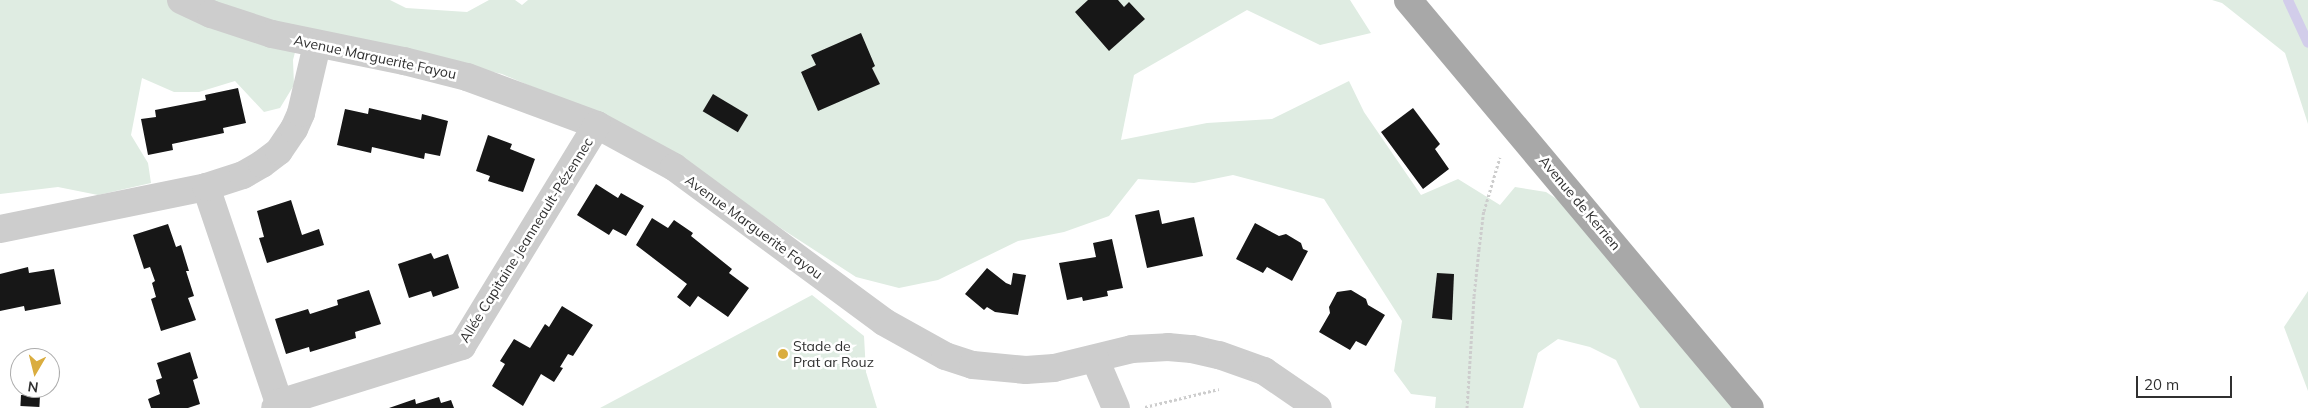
<!DOCTYPE html>
<html>
<head>
<meta charset="utf-8">
<style>
	body { margin:0 }
	#map { position:relative; width:2308px; height:408px; overflow:hidden; background:#fff; font-family:Mulish,sans-serif }
	div>[style] { position:absolute }
	.green>* { inset:0; background:#dfece2 }
	.stream>* { height:10px; margin:-5px; padding:0 5px; transform-origin:5px; border-radius:5px; background:#d2cdea }
	.building>* { inset:0; background:#171717; transform-origin:0 0 }
	.path>* { height:3px; margin-top:-1.5px; transform-origin:0; background:repeating-linear-gradient(90deg,#cdcdcd 0 2.5px,transparent 0 5px) }
	.minor>* { height:28px; margin:-14px; padding:0 14px; transform-origin:14px; border-radius:14px; background:#cdcdcd }
	.major>* { height:28px; margin:-14px; padding:0 14px; transform-origin:14px; border-radius:14px; background:#a8a8a8 }
	.dots>* { width:14px; height:14px; translate:-50% -50%; box-sizing:border-box; border:2px solid #fff; border-radius:50% }
	span { translate:-50% -50%; white-space:nowrap; text-align:center; line-height:1.15; -webkit-text-stroke:5px #fff; paint-order:stroke }
	.street-label { font-size:14px; color:#303030 }
	.poi-label { font-size:14px; color:#303030 }
	.left { translate:0 -50%; text-align:left }
	.north { position:absolute; left:10px; top:348px; width:50px; height:50px; box-sizing:border-box; background:#fff; border:1px solid #acacac; border-radius:50%; rotate:188deg; font-size:14px; font-weight:700; line-height:20px; text-align:center; color:#303030 }
	.north::after { content:''; display:block; margin:auto; width:18px; height:22px; background:#daad3f; clip-path:polygon(50% 0,100% 100%,50% 72%,0 100%) }
	.scale { position:absolute; left:2136px; top:376px; width:96px; height:22px; box-sizing:border-box; border:2px solid #303030; border-top:0; padding-left:6px; font-size:15px; line-height:18px; white-space:nowrap; color:#303030; -webkit-text-stroke:4px #fff; paint-order:stroke }
</style>
</head>
<body>
<div id="map">
	<div class="green">
		<i style="clip-path:polygon(0 0,390px 0,406px 8px,467px 12px,489px 0,515px 0,522px 5px,528px 0,1350px 0,1371px 33px,1320px 45px,1247px 10px,1134px 75px,1121px 140px,1207px 123px,1272px 119px,1349px 81px,1364px 112px,1421px 195px,1458px 179px,1500px 205px,1515px 187px,1546px 192px,1563px 203px,1738px 408px,1640px 408px,1616px 360px,1590px 347px,1558px 339px,1538px 353px,1523px 408px,1435px 408px,1436px 397px,1411px 394px,1394px 371px,1402px 321px,1324px 199px,1233px 175px,1194px 183px,1138px 179px,1109px 216px,1064px 232px,1018px 241px,938px 280px,899px 288px,856px 277px,782px 229px,687px 162px,587px 110px,502px 74px,301px 29px,293px 60px,294px 85px,280px 108px,264px 112px,235px 81px,199px 92px,174px 92px,142px 78px,131px 135px,148px 163px,151px 183px,98px 195px,58px 187px,0 194px)"></i>
		<i style="clip-path:polygon(2212px 0,2308px 0,2308px 124px,2285px 53px,2222px 3px)"></i>
		<i style="clip-path:polygon(2308px 291px,2308px 391px,2284px 327px)"></i>
		<i style="clip-path:polygon(812px 295px,864px 336px,866px 372px,877px 408px,600px 408px)"></i>
	</div>
	<div class="stream">
		<i style="left:2288px;top:0;width:47px;rotate:65.1deg"></i>
	</div>
	<div class="building">
		<i style="clip-path:polygon(1088px 0,1118px 0,1124px 7px,1129px 2px,1145px 19px,1109px 51px,1075px 12px)"></i>
		<i style="clip-path:polygon(861px 33px,875px 66px,872px 68px,880px 84px,818px 111px,801px 72px,816px 65px,811px 55px)"></i>
		<i style="clip-path:polygon(238px 88px,246px 123px,223px 128px,224px 133px,172px 144px,173px 150px,148px 155px,141px 119px,156px 117px,155px 110px,206px 100px,205px 95px)"></i>
		<i style="left:713px;top:94px;width:41px;height:20px;rotate:31deg"></i>
		<i style="clip-path:polygon(369px 108px,421px 120px,422px 114px,448px 121px,440px 156px,425px 153px,424px 159px,372px 147px,371px 153px,337px 145px,345px 109px,368px 114px)"></i>
		<i style="clip-path:polygon(1413px 108px,1440px 144px,1435px 149px,1449px 169px,1423px 189px,1381px 132px)"></i>
		<i style="clip-path:polygon(488px 135px,512px 144px,510px 149px,535px 159px,523px 192px,488px 181px,490px 176px,476px 171px)"></i>
		<i style="clip-path:polygon(596px 184px,618px 198px,621px 193px,644px 206px,626px 236px,613px 229px,609px 235px,577px 215px)"></i>
		<i style="clip-path:polygon(291px 200px,302px 235px,319px 229px,324px 245px,267px 263px,259px 238px,264px 237px,257px 211px)"></i>
		<i style="clip-path:polygon(1159px 210px,1162px 224px,1194px 217px,1203px 256px,1147px 268px,1135px 215px)"></i>
		<i style="clip-path:polygon(652px 218px,668px 228px,674px 220px,693px 233px,691px 236px,732px 269px,729px 273px,749px 288px,728px 317px,698px 296px,690px 307px,677px 297px,687px 284px,636px 245px)"></i>
		<i style="clip-path:polygon(1255px 223px,1279px 236px,1286px 234px,1301px 243px,1303px 249px,1308px 251px,1292px 281px,1267px 267px,1263px 273px,1236px 259px)"></i>
		<i style="clip-path:polygon(168px 224px,176px 247px,181px 245px,189px 271px,186px 271px,194px 296px,188px 298px,196px 320px,161px 331px,151px 299px,156px 297px,152px 283px,155px 281px,150px 267px,144px 269px,133px 235px)"></i>
		<i style="clip-path:polygon(1112px 239px,1123px 288px,1107px 291px,1108px 296px,1083px 301px,1082px 297px,1067px 300px,1059px 263px,1096px 257px,1093px 243px)"></i>
		<i style="clip-path:polygon(431px 253px,434px 259px,448px 254px,459px 288px,433px 297px,431px 291px,409px 298px,398px 264px)"></i>
		<i style="clip-path:polygon(28px 267px,29px 273px,54px 269px,61px 304px,25px 311px,24px 306px,0 311px,0 274px)"></i>
		<i style="clip-path:polygon(987px 268px,1006px 283px,1011px 285px,1013px 273px,1026px 275px,1018px 315px,995px 312px,987px 307px,984px 310px,965px 294px)"></i>
		<i style="clip-path:polygon(1437px 273px,1454px 274px,1452px 320px,1432px 318px)"></i>
		<i style="clip-path:polygon(369px 290px,381px 324px,355px 332px,356px 338px,310px 352px,309px 347px,286px 354px,275px 319px,308px 309px,310px 314px,338px 305px,337px 300px)"></i>
		<i style="clip-path:polygon(1351px 290px,1366px 299px,1368px 305px,1385px 315px,1366px 346px,1356px 341px,1350px 350px,1319px 332px,1330px 313px,1329px 307px,1337px 292px)"></i>
		<i style="clip-path:polygon(562px 306px,593px 325px,573px 356px,568px 354px,560px 367px,563px 368px,554px 382px,541px 374px,523px 406px,492px 386px,505px 364px,500px 361px,514px 339px,530px 348px,545px 324px,549px 327px)"></i>
		<i style="clip-path:polygon(190px 352px,198px 378px,193px 380px,200px 404px,188px 408px,151px 408px,148px 399px,160px 394px,156px 380px,162px 378px,157px 363px)"></i>
		<i style="left:21px;top:395px;width:19px;height:11px;rotate:3deg"></i>
		<i style="clip-path:polygon(439px 397px,441px 403px,451px 400px,454px 408px,389px 408px,415px 399px,416px 404px)"></i>
	</div>
	<div class="path">
		<i style="left:1145px;top:407px;width:76px;rotate:-13.7deg"></i>
		<i style="left:1467px;top:408px;width:112px;rotate:-86.4deg"></i>
		<i style="left:1474px;top:296px;width:47px;rotate:-83.9deg"></i>
		<i style="left:1479px;top:249px;width:38px;rotate:-83deg"></i>
		<i style="left:1484px;top:211px;width:56px;rotate:-73.5deg"></i>
	</div>
	<div class="minor">
		<i style="left:181px;top:0;width:33px;rotate:25deg"></i>
		<i style="left:211px;top:14px;width:64px;rotate:18.2deg"></i>
		<i style="left:272px;top:34px;width:135px;rotate:11.6deg"></i>
		<i style="left:404px;top:61px;width:65px;rotate:14.3deg"></i>
		<i style="left:467px;top:77px;width:139px;rotate:20.3deg"></i>
		<i style="left:597px;top:125px;width:88px;rotate:28.6deg"></i>
		<i style="left:674px;top:167px;width:261px;rotate:36.4deg"></i>
		<i style="left:884px;top:322px;width:70px;rotate:29.1deg"></i>
		<i style="left:945px;top:356px;width:29px;rotate:18deg"></i>
		<i style="left:973px;top:365px;width:53px;rotate:5.4deg"></i>
		<i style="left:1026px;top:370px;width:28px;rotate:-4deg"></i>
		<i style="left:1054px;top:368px;width:80px;rotate:-13.7deg"></i>
		<i style="left:1132px;top:349px;width:36px;rotate:-3deg"></i>
		<i style="left:1168px;top:347px;width:24px;rotate:5deg"></i>
		<i style="left:1192px;top:349px;width:28px;rotate:13deg"></i>
		<i style="left:1219px;top:355px;width:48px;rotate:19.6deg"></i>
		<i style="left:1264px;top:371px;width:65px;rotate:34.4deg"></i>
		<i style="left:206px;top:187px;width:228px;rotate:71.3deg"></i>
		<i style="left:279px;top:403px;width:6px;rotate:129deg"></i>
		<i style="left:0;top:229px;width:210px;rotate:-11.5deg"></i>
		<i style="left:206px;top:187px;width:39px;rotate:-18deg"></i>
		<i style="left:243px;top:175px;width:22px;rotate:-30deg"></i>
		<i style="left:262px;top:164px;width:21px;rotate:-37deg"></i>
		<i style="left:279px;top:151px;width:27px;rotate:-56deg"></i>
		<i style="left:294px;top:129px;width:17px;rotate:-66deg"></i>
		<i style="left:301px;top:113px;width:70px;rotate:-76.8deg"></i>
		<i style="left:1095px;top:359px;width:53px;rotate:66.8deg"></i>
		<i style="left:279px;top:403px;width:192px;rotate:-17.3deg"></i>
		<i style="left:462px;top:346px;width:259px;rotate:-58.6deg"></i>
	</div>
	<div class="major">
		<i style="left:1408px;top:0;width:532px;rotate:50.03deg"></i>
	</div>
	<div class="dots">
		<i style="left:783px;top:354px;background:#daad3f"></i>
	</div>
	<div class="street-label">
		<span style="left:375px;top:57px;rotate:12deg">Avenue Marguerite Fayou</span>
		<span style="left:1580px;top:203px;rotate:50deg">Avenue de Kerrien</span>
		<span style="left:754px;top:227px;rotate:36deg">Avenue Marguerite Fayou</span>
		<span style="left:526px;top:240px;rotate:-58deg">Allée Capitaine Jeanneault-Pézennec</span>
	</div>
	<div class="poi-label">
		<span class="left" style="left:793px;top:354px">Stade de<br>Prat ar Rouz</span>
	</div>
	<div class="north">N</div>
	<div class="scale">20 m</div>
</div>
</body>
</html>
